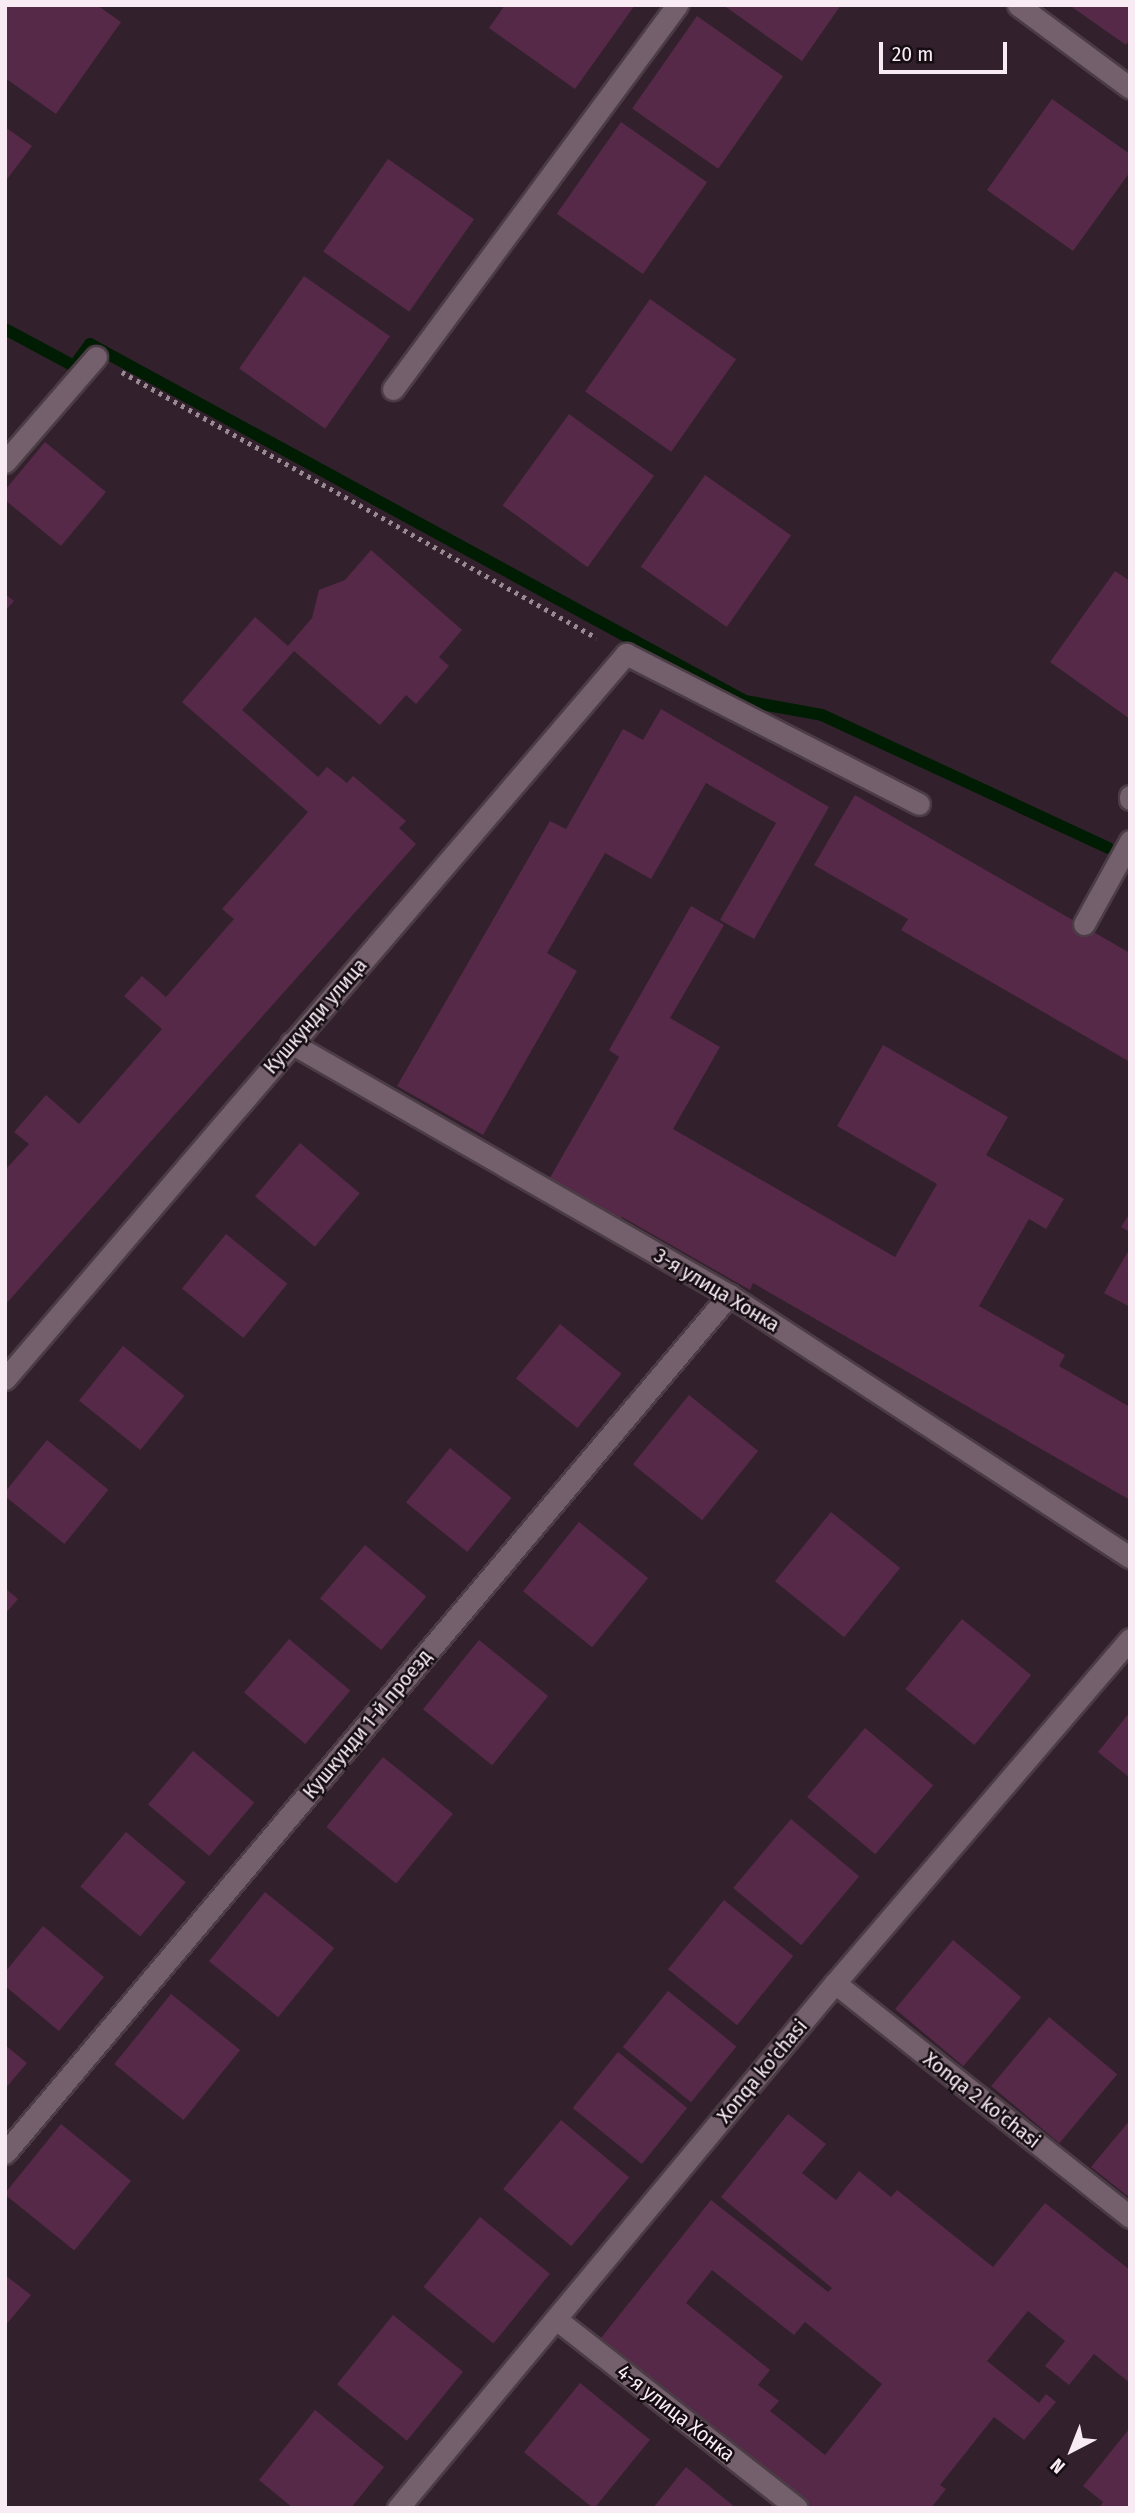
<!DOCTYPE html>
<html>
<head>
<meta charset="utf-8">
<style>
	body { margin:0 }
	#map { position:relative; width:1135px; height:2513px; overflow:hidden; background:#32212c; font-family:"Fira Sans Condensed",sans-serif }
	div>[style] { position:absolute }
	.stream>* { height:12px; margin:-6px; padding:0 6px; transform-origin:6px; border-radius:6px; background:#001d03 }
	.building>* { inset:0; background:#552947; transform-origin:0 0 }
	.path>* { height:4.5px; margin-top:-2.25px; transform-origin:0; background:repeating-linear-gradient(90deg,#998a93 0 3.5px,transparent 0 8.5px) }
	.roads { filter:drop-shadow(2px 0 #4b3c45) drop-shadow(-2px 0 #4b3c45) drop-shadow(0 2px #4b3c45) drop-shadow(0 -2px #4b3c45) }
	.minor>* { height:21px; margin:-10.5px; padding:0 10.5px; transform-origin:10.5px; border-radius:10.5px; background:#745f6c }
	span { translate:-50% -50%; white-space:nowrap; text-align:center; line-height:1.15; -webkit-text-stroke:5px #150d12; paint-order:stroke }
	.street-label { font-size:21px; color:#f8ebf3 }
	.frame { position:absolute; inset:0; border:7px solid #f8ebf3; pointer-events:none }
	.north { position:absolute; left:1037px; top:2415px; width:70px; height:70px; -webkit-text-stroke:5px #150d12; paint-order:stroke; rotate:222deg; font-size:19px; font-weight:700; line-height:28px; text-align:center; color:#f8ebf3 }
	.north::after { content:''; display:block; margin:auto; width:24px; height:32px; background:#f8ebf3; clip-path:polygon(50% 0,100% 100%,50% 72%,0 100%) }
	.scale { position:absolute; left:879px; top:42px; width:128px; height:32px; box-sizing:border-box; border:4px solid #f8ebf3; border-top:0; padding-left:9px; font-size:21px; line-height:24px; white-space:nowrap; color:#f8ebf3; -webkit-text-stroke:5px #150d12; paint-order:stroke }
</style>
</head>
<body>
<div id="map">
	<div class="stream">
		<i style="left:5px;top:329px;width:78px;rotate:28.2deg"></i>
		<i style="left:74px;top:366px;width:27px;rotate:-54deg"></i>
		<i style="left:90px;top:344px;width:746px;rotate:28.59deg"></i>
		<i style="left:745px;top:701px;width:78px;rotate:10.3deg"></i>
		<i style="left:822px;top:715px;width:315px;rotate:24.9deg"></i>
	</div>
	<div class="building">
		<i style="clip-path:polygon(5px 5px,97px 5px,121px 22px,56px 114px,5px 78px)"></i>
		<i style="clip-path:polygon(505px 5px,635px 5px,575px 89px,489px 28px)"></i>
		<i style="clip-path:polygon(723px 5px,841px 5px,802px 61px)"></i>
		<i style="clip-path:polygon(1069px 5px,1130px 5px,1130px 39px,1126px 45px)"></i>
		<i style="left:697px;top:16px;width:105px;height:113px;rotate:35deg"></i>
		<i style="clip-path:polygon(1052px 99px,1130px 154px,1130px 172px,1073px 251px,987px 190px)"></i>
		<i style="left:621px;top:122px;width:105px;height:112px;rotate:35deg"></i>
		<i style="clip-path:polygon(5px 127px,32px 146px,5px 182px)"></i>
		<i style="left:388px;top:159px;width:105px;height:113px;rotate:35deg"></i>
		<i style="left:304px;top:276px;width:105px;height:113px;rotate:35deg"></i>
		<i style="left:650px;top:299px;width:105px;height:113px;rotate:35deg"></i>
		<i style="left:569px;top:414px;width:105px;height:113px;rotate:36deg"></i>
		<i style="clip-path:polygon(45px 442px,106px 492px,61px 546px,5px 500px,5px 490px)"></i>
		<i style="left:705px;top:475px;width:105px;height:112px;rotate:35deg"></i>
		<i style="clip-path:polygon(371px 550px,462px 630px,439px 657px,449px 666px,416px 704px,406px 695px,380px 725px,294px 651px,242px 710px,318px 777px,327px 767px,347px 783px,353px 776px,406px 821px,399px 828px,416px 844px,5px 1305px,5px 1170px,29px 1144px,14px 1132px,46px 1095px,79px 1124px,162px 1029px,124px 996px,142px 976px,166px 997px,234px 919px,222px 909px,308px 812px,182px 702px,255px 617px,288px 646px,312px 618px,319px 590px,345px 580px)"></i>
		<i style="clip-path:polygon(1115px 571px,1130px 581px,1130px 719px,1050px 662px)"></i>
		<i style="clip-path:polygon(5px 594px,14px 601px,5px 611px)"></i>
		<i style="clip-path:polygon(661px 709px,829px 807px,754px 939px,720px 920px,776px 823px,706px 783px,651px 879px,605px 853px,547px 953px,577px 971px,483px 1135px,397px 1086px,550px 821px,566px 829px,623px 729px,643px 740px)"></i>
		<i style="clip-path:polygon(855px 795px,1130px 953px,1130px 1062px,901px 930px,908px 919px,814px 865px)"></i>
		<i style="clip-path:polygon(691px 906px,724px 925px,670px 1018px,720px 1047px,673px 1129px,895px 1257px,937px 1184px,837px 1126px,883px 1045px,1008px 1117px,986px 1155px,1064px 1199px,1046px 1229px,1029px 1219px,979px 1306px,1065px 1355px,1059px 1366px,1130px 1407px,1130px 1500px,753px 1283px,750px 1290px,622px 1217px,618px 1224px,547px 1183px,619px 1057px,609px 1050px)"></i>
		<i style="left:300px;top:1143px;width:78px;height:70px;rotate:40deg"></i>
		<i style="clip-path:polygon(1130px 1213px,1130px 1232px,1121px 1227px)"></i>
		<i style="left:226px;top:1234px;width:79px;height:70px;rotate:39deg"></i>
		<i style="clip-path:polygon(1130px 1248px,1130px 1307px,1104px 1293px)"></i>
		<i style="left:560px;top:1324px;width:79px;height:70px;rotate:39deg"></i>
		<i style="left:123px;top:1346px;width:79px;height:70px;rotate:39deg"></i>
		<i style="left:689px;top:1395px;width:89px;height:89px;rotate:39deg"></i>
		<i style="left:47px;top:1440px;width:79px;height:70px;rotate:39deg"></i>
		<i style="left:450px;top:1448px;width:79px;height:70px;rotate:39deg"></i>
		<i style="left:831px;top:1512px;width:89px;height:89px;rotate:39deg"></i>
		<i style="left:579px;top:1522px;width:89px;height:89px;rotate:39deg"></i>
		<i style="left:365px;top:1545px;width:80px;height:70px;rotate:40deg"></i>
		<i style="clip-path:polygon(5px 1588px,18px 1599px,5px 1614px)"></i>
		<i style="left:962px;top:1619px;width:89px;height:90px;rotate:39deg"></i>
		<i style="left:289px;top:1639px;width:80px;height:70px;rotate:40deg"></i>
		<i style="left:479px;top:1640px;width:89px;height:89px;rotate:39deg"></i>
		<i style="clip-path:polygon(1130px 1712px,1130px 1778px,1098px 1752px)"></i>
		<i style="left:865px;top:1728px;width:89px;height:90px;rotate:40deg"></i>
		<i style="left:193px;top:1751px;width:80px;height:70px;rotate:40deg"></i>
		<i style="left:383px;top:1757px;width:90px;height:90px;rotate:39deg"></i>
		<i style="left:791px;top:1819px;width:89px;height:90px;rotate:40deg"></i>
		<i style="left:126px;top:1832px;width:78px;height:71px;rotate:40deg"></i>
		<i style="left:265px;top:1892px;width:89px;height:89px;rotate:39deg"></i>
		<i style="left:724px;top:1900px;width:89px;height:89px;rotate:39deg"></i>
		<i style="clip-path:polygon(43px 1926px,104px 1977px,59px 2031px,5px 1986px,5px 1972px)"></i>
		<i style="left:953px;top:1940px;width:89px;height:90px;rotate:40deg"></i>
		<i style="left:668px;top:1991px;width:88px;height:72px;rotate:39deg"></i>
		<i style="left:171px;top:1994px;width:89px;height:90px;rotate:39deg"></i>
		<i style="left:1049px;top:2017px;width:89px;height:90px;rotate:40deg"></i>
		<i style="clip-path:polygon(5px 2045px,27px 2063px,5px 2089px)"></i>
		<i style="left:618px;top:2052px;width:89px;height:72px;rotate:39deg"></i>
		<i style="clip-path:polygon(evenodd,788px 2114px,826px 2144px,802px 2173px,836px 2200px,859px 2171px,891px 2197px,897px 2190px,993px 2267px,1045px 2203px,1130px 2270px,1130px 2383px,1094px 2354px,1069px 2385px,1045px 2366px,1065px 2341px,1028px 2311px,987px 2361px,1039px 2403px,1046px 2394px,1056px 2402px,1024px 2440px,994px 2417px,940px 2485px,946px 2489px,931px 2508px,813px 2508px,601px 2338px,711px 2200px,828px 2292px,832px 2288px,721px 2197px,788px 2114px,712px 2270px,794px 2335px,805px 2322px,882px 2384px,825px 2455px,770px 2411px,779px 2401px,758px 2385px,770px 2370px,686px 2303px,712px 2270px)"></i>
		<i style="left:561px;top:2120px;width:89px;height:90px;rotate:40deg"></i>
		<i style="clip-path:polygon(1130px 2120px,1130px 2198px,1091px 2167px)"></i>
		<i style="left:61px;top:2124px;width:90px;height:90px;rotate:39deg"></i>
		<i style="left:480px;top:2217px;width:90px;height:90px;rotate:39deg"></i>
		<i style="clip-path:polygon(5px 2275px,31px 2295px,5px 2326px)"></i>
		<i style="left:393px;top:2315px;width:90px;height:89px;rotate:39deg"></i>
		<i style="left:580px;top:2383px;width:90px;height:89px;rotate:39deg"></i>
		<i style="clip-path:polygon(315px 2410px,384px 2467px,351px 2508px,293px 2508px,259px 2480px)"></i>
		<i style="clip-path:polygon(1130px 2428px,1130px 2508px,1099px 2508px,1103px 2502px,1083px 2486px)"></i>
		<i style="clip-path:polygon(686px 2467px,736px 2508px,653px 2508px)"></i>
	</div>
	<div class="path">
		<i style="left:122px;top:372px;width:544px;rotate:29.25deg"></i>
	</div>
	<div class="roads">
		<div class="minor">
			<i style="left:1018px;top:5px;width:139px;rotate:36.5deg"></i>
			<i style="left:393px;top:389px;width:478px;rotate:-53.5deg"></i>
			<i style="left:5px;top:462px;width:139px;rotate:-49.1deg"></i>
			<i style="left:1130px;top:796px;width:3px;rotate:90deg"></i>
			<i style="left:1084px;top:924px;width:95px;rotate:-61deg"></i>
			<i style="left:291px;top:1043px;width:505px;rotate:29.91deg"></i>
			<i style="left:729px;top:1295px;width:479px;rotate:33.2deg"></i>
			<i style="left:5px;top:1379px;width:955px;rotate:-49.42deg"></i>
			<i style="left:626px;top:654px;width:329px;rotate:27.1deg"></i>
			<i style="left:835px;top:1983px;width:377px;rotate:38.4deg"></i>
			<i style="left:5px;top:2153px;width:1123px;rotate:-49.84deg"></i>
			<i style="left:556px;top:2319px;width:306px;rotate:38.1deg"></i>
			<i style="left:398px;top:2508px;width:683px;rotate:-50.23deg"></i>
			<i style="left:835px;top:1983px;width:453px;rotate:-49.4deg"></i>
		</div>
	</div>
	<div class="street-label">
		<span style="left:315px;top:1016px;rotate:-49deg">Кушкунди улица</span>
		<span style="left:717px;top:1290px;rotate:31deg">3-я улица Хонка</span>
		<span style="left:367px;top:1724px;rotate:-50deg">Кушкунди 1-й проезд</span>
		<span style="left:762px;top:2071px;rotate:-50deg">Xonqa ko'chasi</span>
		<span style="left:982px;top:2100px;rotate:38deg">Xonqa 2 ko'chasi</span>
		<span style="left:676px;top:2413px;rotate:38deg">4-я улица Хонка</span>
	</div>
	<div class="frame"></div>
	<div class="north">N</div>
	<div class="scale">20 m</div>
</div>
</body>
</html>
